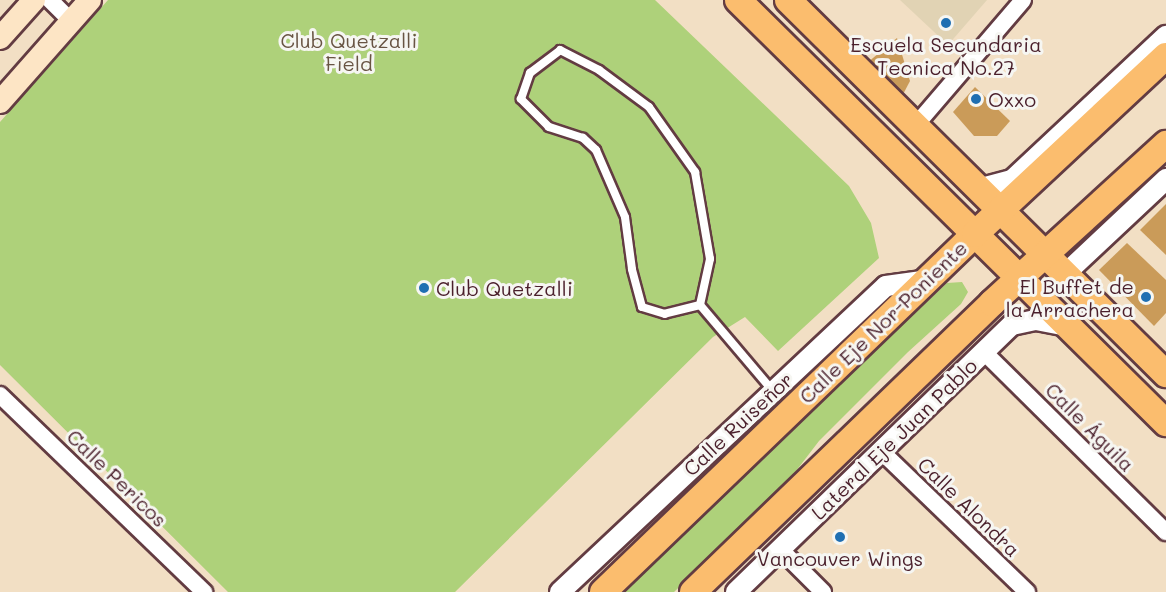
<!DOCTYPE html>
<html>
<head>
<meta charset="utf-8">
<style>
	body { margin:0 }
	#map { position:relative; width:1166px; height:592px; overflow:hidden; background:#f2dfc4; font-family:Mali,sans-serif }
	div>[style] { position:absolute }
	.built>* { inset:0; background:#e1d3b4 }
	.green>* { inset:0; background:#aed17a }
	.building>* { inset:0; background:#ca9b59 }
	.roads { filter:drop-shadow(2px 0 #633c42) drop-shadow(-2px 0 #633c42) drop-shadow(0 2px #633c42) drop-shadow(0 -2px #633c42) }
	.service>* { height:8px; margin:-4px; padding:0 4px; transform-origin:4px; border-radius:4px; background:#fff }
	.minor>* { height:16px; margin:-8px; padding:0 8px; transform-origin:8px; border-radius:8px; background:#fff }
	.tertiary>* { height:20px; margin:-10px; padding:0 10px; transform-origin:10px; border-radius:10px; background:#fff }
	.secondary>* { height:22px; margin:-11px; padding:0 11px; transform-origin:11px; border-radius:11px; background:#fde5c5 }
	.primary>* { height:26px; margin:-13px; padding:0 13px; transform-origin:13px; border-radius:13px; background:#fbbd6e }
	.dots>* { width:16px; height:16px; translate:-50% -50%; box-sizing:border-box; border:3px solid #f6f6f2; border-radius:50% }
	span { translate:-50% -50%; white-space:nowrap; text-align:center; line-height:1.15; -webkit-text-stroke:6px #f6f6f2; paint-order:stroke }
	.park-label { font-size:20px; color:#685443 }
	.poi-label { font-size:20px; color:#4a1f2b }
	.left { translate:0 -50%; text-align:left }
	.right { translate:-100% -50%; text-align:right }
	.street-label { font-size:20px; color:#4a1f2b }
</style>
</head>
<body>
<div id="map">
	<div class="built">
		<i style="clip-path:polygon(900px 0,987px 0,948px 45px)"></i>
	</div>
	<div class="green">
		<i style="clip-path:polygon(108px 0,655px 0,849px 186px,871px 223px,879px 258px,778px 351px,745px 317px,713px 337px,455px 592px,228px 592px,0 365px,0 122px)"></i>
		<i style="clip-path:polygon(962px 282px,968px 292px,961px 304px,908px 352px,819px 441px,786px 484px,674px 592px,617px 592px,947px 283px)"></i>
	</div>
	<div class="building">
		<i style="clip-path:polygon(897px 38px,910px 81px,899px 102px,867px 63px)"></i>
		<i style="clip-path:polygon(975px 87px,1010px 121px,997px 136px,974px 136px,953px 112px)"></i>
		<i style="clip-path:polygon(1166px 204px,1166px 255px,1140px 230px)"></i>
		<i style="clip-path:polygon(1127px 243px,1166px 280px,1166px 313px,1154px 326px,1099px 270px)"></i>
	</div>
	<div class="roads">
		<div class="service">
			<i style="left:560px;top:50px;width:44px;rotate:27.1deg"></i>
			<i style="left:599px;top:70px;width:62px;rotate:36.5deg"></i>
			<i style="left:649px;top:107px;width:80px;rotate:54.7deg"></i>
			<i style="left:695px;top:172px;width:88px;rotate:80.2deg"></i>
			<i style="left:710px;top:259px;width:47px;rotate:102.3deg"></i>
			<i style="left:700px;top:305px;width:36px;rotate:166deg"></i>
			<i style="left:665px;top:314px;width:24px;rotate:-163deg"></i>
			<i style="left:642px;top:307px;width:39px;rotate:-105deg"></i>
			<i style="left:632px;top:269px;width:52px;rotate:-97.7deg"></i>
			<i style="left:625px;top:217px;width:73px;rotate:-113.4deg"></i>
			<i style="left:596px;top:150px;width:18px;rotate:-137deg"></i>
			<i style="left:583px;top:138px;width:36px;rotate:-162deg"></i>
			<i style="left:549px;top:127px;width:40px;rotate:-135deg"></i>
			<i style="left:521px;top:99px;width:28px;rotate:-71deg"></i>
			<i style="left:530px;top:73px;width:38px;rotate:-37deg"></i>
			<i style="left:700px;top:305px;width:113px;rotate:49.7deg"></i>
		</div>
		<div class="minor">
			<i style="left:50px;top:0;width:31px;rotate:45deg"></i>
			<i style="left:915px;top:126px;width:166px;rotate:-49.4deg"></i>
			<i style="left:984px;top:352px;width:256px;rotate:44.7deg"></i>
			<i style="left:0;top:395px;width:284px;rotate:44deg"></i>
			<i style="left:881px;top:451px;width:203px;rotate:44deg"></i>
			<i style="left:780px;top:549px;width:61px;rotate:45deg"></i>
		</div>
		<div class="tertiary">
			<i style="left:978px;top:189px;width:35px;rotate:-15deg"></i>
			<i style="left:1012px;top:180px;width:211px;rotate:-43.1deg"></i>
			<i style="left:1065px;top:274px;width:139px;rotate:-43.2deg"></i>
			<i style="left:560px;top:592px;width:447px;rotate:-43.2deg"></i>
			<i style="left:886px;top:286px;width:42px;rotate:-8.1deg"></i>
			<i style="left:736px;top:592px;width:384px;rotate:-44.1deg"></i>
			<i style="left:1012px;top:325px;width:25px;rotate:-12deg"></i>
			<i style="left:1036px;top:320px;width:33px;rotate:11deg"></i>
		</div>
		<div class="secondary">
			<i style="left:0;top:38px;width:51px;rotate:-48.2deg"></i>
			<i style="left:0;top:102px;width:136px;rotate:-48.6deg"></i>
		</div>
		<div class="primary">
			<i style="left:738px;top:0;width:602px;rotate:44.66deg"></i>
			<i style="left:788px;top:0;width:532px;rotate:44.7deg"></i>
			<i style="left:603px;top:592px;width:516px;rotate:-43.9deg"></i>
			<i style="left:975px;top:234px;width:261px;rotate:-43deg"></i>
			<i style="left:693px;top:592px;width:416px;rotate:-44deg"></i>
			<i style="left:992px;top:303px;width:236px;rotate:-42.4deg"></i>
		</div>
	</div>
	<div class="dots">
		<i style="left:946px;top:23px;background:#1f6fb2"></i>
		<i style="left:976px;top:99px;background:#1f6fb2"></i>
		<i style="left:424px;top:288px;background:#1f6fb2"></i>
		<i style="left:1146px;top:297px;background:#1f6fb2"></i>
		<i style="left:840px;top:537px;background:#1f6fb2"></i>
	</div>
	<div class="park-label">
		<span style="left:349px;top:52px">Club Quetzalli<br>Field</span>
	</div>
	<div class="poi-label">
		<span style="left:946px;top:56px">Escuela Secundaria<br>Tecnica No.27</span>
		<span class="left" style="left:988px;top:99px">Oxxo</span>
		<span class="right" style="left:1134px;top:298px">El Buffet de<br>la Arrachera</span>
		<span class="left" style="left:436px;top:288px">Club Quetzalli</span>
		<span style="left:840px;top:558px">Vancouver Wings</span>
	</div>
	<div class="street-label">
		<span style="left:883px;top:322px;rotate:-44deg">Calle Eje Nor-Poniente</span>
		<span style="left:738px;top:424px;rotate:-43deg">Calle Ruiseñor</span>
		<span style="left:1090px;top:427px;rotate:45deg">Calle Águila</span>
		<span style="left:894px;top:439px;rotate:-44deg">Lateral Eje Juan Pablo</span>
		<span style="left:117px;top:478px;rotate:44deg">Calle Pericos</span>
		<span style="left:969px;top:507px;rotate:44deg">Calle Alondra</span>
	</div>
</div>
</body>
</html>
